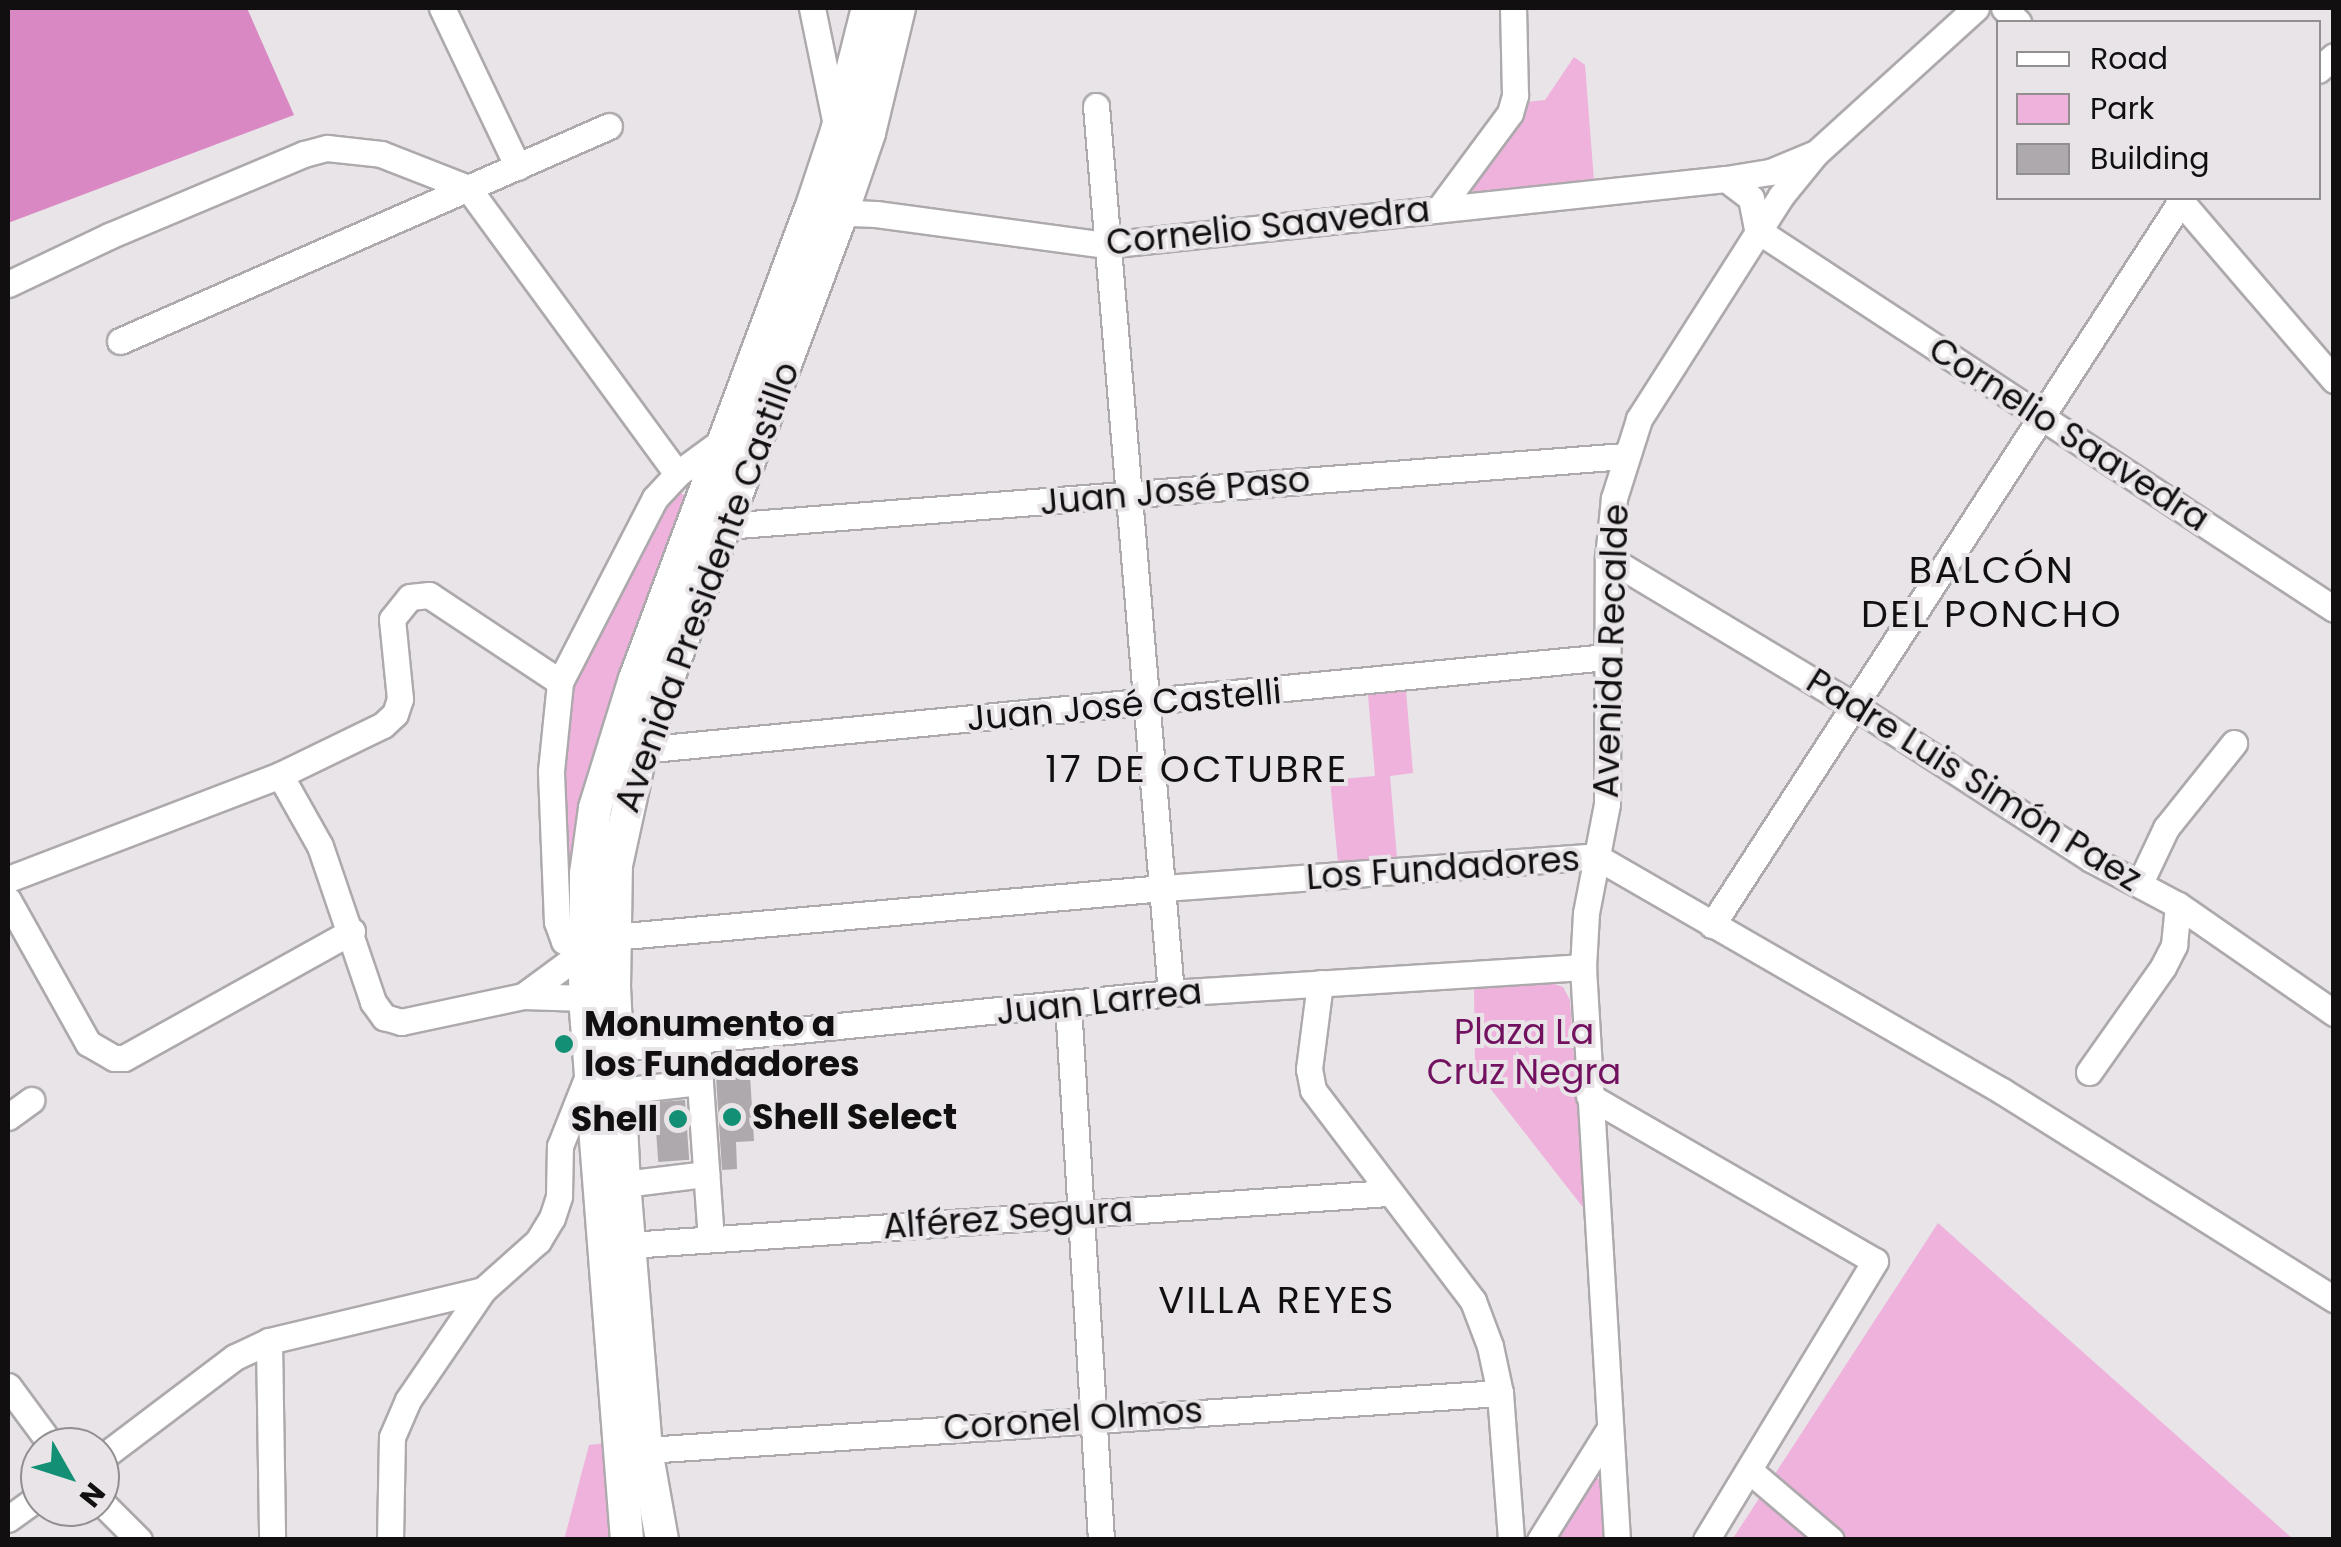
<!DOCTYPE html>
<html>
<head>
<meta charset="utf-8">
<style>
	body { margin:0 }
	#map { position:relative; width:2341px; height:1547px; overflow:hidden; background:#e8e4e7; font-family:Poppins,sans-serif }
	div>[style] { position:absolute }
	.green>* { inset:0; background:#efb2dd }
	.forest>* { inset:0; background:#d988c3 }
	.building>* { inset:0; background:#ada9ac; transform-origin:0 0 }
	.roads { filter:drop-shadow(2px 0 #ada9ac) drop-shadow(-2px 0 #ada9ac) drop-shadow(0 2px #ada9ac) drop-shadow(0 -2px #ada9ac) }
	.minor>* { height:25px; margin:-12.5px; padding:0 12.5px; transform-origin:12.5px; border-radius:12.5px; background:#fff }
	.major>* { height:32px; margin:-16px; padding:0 16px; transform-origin:16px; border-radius:16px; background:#fff }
	.dots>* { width:28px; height:28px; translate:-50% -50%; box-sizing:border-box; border:5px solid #e8e4e7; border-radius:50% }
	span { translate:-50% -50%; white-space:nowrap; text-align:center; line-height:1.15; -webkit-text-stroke:8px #e8e4e7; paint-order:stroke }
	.street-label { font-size:35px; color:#110f10 }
	.poi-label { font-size:35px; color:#110f10; font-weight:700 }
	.left { translate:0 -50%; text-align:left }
	.right { translate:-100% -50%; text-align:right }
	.park-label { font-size:35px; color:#72115f }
	.neighbourhood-label { font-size:38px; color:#110f10; letter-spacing:2.5px }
	.frame { position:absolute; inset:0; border:10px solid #110f10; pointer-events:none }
	.legend { position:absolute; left:1996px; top:20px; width:325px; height:180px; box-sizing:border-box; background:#e8e4e7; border:2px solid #928f91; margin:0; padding:12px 18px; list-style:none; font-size:30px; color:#110f10 }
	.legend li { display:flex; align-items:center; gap:20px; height:50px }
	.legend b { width:50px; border:2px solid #928f91 }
	.north { position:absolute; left:20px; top:1427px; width:100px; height:100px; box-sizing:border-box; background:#e8e4e7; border:2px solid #928f91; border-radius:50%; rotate:129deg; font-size:28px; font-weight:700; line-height:40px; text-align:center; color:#110f10 }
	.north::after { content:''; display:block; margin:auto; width:35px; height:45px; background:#128f74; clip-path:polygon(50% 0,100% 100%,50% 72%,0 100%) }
</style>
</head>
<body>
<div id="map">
	<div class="green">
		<i style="clip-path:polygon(1574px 57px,1585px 65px,1594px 181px,1476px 194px,1470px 189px,1515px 128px,1527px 102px,1545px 100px)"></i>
		<i style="clip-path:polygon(675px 490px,690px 498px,587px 777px,573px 858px,568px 925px,561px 768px,574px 673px,665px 499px)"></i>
		<i style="clip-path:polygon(1406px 691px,1413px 773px,1390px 776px,1397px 858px,1338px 863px,1330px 780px,1375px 776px,1368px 695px)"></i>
		<i style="clip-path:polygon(1552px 983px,1563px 987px,1570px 1000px,1585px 1210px,1475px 1069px,1474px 987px)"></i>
		<i style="clip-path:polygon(1938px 1223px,2293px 1539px,1732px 1540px)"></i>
		<i style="clip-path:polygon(606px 1443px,613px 1539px,564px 1540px,589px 1445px)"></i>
		<i style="clip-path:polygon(1594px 1474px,1602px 1483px,1605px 1539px,1551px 1540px)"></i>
	</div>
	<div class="forest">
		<i style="clip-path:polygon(8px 8px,247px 8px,294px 115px,8px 223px)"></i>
	</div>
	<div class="building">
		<i style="clip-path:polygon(750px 1075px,754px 1141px,736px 1142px,737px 1169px,722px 1170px,716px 1077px)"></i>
		<i style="left:685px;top:1100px;width:60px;height:31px;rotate:86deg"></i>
	</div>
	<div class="roads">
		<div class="minor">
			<i style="left:442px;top:8px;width:176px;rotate:64.5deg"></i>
			<i style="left:812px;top:8px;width:119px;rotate:78.4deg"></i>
			<i style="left:2004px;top:8px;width:20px;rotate:45deg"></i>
			<i style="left:2318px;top:70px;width:21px;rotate:-41deg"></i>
			<i style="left:1096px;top:106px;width:890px;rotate:85.17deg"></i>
			<i style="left:1726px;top:179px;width:31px;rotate:37deg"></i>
			<i style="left:1751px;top:198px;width:33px;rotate:79deg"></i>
			<i style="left:1757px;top:230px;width:690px;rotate:33.3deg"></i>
			<i style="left:2178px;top:198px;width:240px;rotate:49.4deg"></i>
			<i style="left:1439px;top:209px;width:119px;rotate:-53.5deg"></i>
			<i style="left:1510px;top:113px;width:19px;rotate:-74deg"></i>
			<i style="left:1515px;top:95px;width:87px;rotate:-91.3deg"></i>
			<i style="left:826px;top:212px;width:50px;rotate:2.3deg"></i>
			<i style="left:876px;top:214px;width:231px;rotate:7.7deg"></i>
			<i style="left:1105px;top:245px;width:624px;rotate:-6.07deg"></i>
			<i style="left:1726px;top:179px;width:45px;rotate:-9deg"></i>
			<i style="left:1770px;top:172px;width:44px;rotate:-22.5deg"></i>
			<i style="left:8px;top:284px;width:112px;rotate:-25.4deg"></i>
			<i style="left:109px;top:236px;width:212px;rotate:-22.8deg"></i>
			<i style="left:304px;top:154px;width:24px;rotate:-15deg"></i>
			<i style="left:327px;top:148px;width:54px;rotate:6.3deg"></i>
			<i style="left:381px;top:154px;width:93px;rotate:21.3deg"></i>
			<i style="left:468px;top:188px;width:354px;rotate:53.8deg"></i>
			<i style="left:120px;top:341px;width:534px;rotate:-23.73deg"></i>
			<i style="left:725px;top:526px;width:903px;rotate:-4.45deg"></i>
			<i style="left:1608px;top:558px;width:286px;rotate:31deg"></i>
			<i style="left:1853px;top:705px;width:283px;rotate:32.9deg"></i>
			<i style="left:2091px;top:859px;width:98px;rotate:27.9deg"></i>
			<i style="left:2178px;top:905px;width:190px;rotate:34.7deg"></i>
			<i style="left:641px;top:750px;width:969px;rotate:-5.5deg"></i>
			<i style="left:280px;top:775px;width:81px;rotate:60.6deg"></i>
			<i style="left:320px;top:846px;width:165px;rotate:71.2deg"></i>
			<i style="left:373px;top:1002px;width:19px;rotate:54deg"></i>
			<i style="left:384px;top:1017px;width:18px;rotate:16deg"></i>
			<i style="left:401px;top:1022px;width:125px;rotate:-12deg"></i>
			<i style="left:523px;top:996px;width:62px;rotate:1.8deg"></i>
			<i style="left:8px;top:879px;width:291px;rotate:-20.9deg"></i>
			<i style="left:280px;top:775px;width:114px;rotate:-25.9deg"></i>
			<i style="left:383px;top:725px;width:16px;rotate:-43deg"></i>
			<i style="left:395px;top:714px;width:16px;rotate:-72deg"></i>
			<i style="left:400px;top:699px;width:80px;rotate:-95.7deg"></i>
			<i style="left:392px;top:619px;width:28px;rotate:-51deg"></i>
			<i style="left:410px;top:597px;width:19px;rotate:-6deg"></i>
			<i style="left:429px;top:595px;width:157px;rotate:33.6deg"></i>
			<i style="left:2140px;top:883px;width:61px;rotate:-64.7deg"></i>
			<i style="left:2166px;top:828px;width:109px;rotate:-51.3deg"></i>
			<i style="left:8px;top:900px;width:164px;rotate:60.8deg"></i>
			<i style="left:88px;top:1043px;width:30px;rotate:30deg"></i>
			<i style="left:114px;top:1058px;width:10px"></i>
			<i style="left:124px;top:1058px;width:261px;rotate:-29.1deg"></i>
			<i style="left:1712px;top:925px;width:866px;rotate:-57.06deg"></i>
			<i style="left:613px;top:937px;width:552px;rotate:-5.09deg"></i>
			<i style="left:1163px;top:888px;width:433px;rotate:-4.2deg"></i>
			<i style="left:1595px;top:856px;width:470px;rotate:30deg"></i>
			<i style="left:2002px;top:1091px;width:392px;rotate:32.1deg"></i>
			<i style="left:1320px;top:983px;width:87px;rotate:97.3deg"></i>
			<i style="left:1309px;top:1069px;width:21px;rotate:79deg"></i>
			<i style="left:1313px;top:1090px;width:265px;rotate:52.8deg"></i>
			<i style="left:1473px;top:1301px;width:48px;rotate:69.3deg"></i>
			<i style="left:1490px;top:1346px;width:48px;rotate:78deg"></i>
			<i style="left:1500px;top:1393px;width:147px;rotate:85.7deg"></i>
			<i style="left:523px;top:996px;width:74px;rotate:-36.3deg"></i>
			<i style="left:583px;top:952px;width:22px;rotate:-150deg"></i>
			<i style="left:564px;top:941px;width:20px;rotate:-110deg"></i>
			<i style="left:557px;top:922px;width:151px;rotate:-92.3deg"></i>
			<i style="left:551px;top:771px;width:89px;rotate:-84.2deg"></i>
			<i style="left:560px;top:682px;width:207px;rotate:-62.7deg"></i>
			<i style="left:655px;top:498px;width:33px;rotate:-47deg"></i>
			<i style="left:677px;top:474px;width:61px;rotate:-36.3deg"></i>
			<i style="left:1068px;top:1005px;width:536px;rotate:86.47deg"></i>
			<i style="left:697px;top:1040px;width:199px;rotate:86deg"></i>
			<i style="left:616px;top:1048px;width:558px;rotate:-5.66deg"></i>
			<i style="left:1171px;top:993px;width:413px;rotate:-3.6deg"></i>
			<i style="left:2089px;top:1072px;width:128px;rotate:-54.8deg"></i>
			<i style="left:2163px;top:967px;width:25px;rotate:-63deg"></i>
			<i style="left:2174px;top:945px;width:40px;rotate:-84.3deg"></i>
			<i style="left:619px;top:1091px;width:81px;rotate:-6.3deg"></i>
			<i style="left:1589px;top:1096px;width:330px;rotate:30deg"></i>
			<i style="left:1875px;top:1261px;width:326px;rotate:121.2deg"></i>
			<i style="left:8px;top:1117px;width:29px;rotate:-36deg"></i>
			<i style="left:624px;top:1184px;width:83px;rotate:-7deg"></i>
			<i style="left:629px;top:1245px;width:761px;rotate:-3.92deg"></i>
			<i style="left:269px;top:1341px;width:199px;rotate:89.1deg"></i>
			<i style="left:8px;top:1386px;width:76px;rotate:53.6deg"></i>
			<i style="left:646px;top:1450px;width:856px;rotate:-3.82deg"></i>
			<i style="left:100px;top:1459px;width:169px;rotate:-37.1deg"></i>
			<i style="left:235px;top:1357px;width:38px;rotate:-25deg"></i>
			<i style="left:269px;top:1341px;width:220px;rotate:-13.4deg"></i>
			<i style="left:483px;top:1290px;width:74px;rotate:-41.7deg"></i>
			<i style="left:538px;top:1241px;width:27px;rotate:-59deg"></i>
			<i style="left:552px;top:1218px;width:23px;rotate:-72deg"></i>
			<i style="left:559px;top:1196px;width:50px;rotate:-88.9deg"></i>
			<i style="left:560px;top:1146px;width:79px;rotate:-68.3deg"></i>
			<i style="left:1750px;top:1471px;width:106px;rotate:40.4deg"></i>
			<i style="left:100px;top:1501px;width:55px;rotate:45deg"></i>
			<i style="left:8px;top:1519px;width:39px;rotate:-36deg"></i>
			<i style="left:390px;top:1540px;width:103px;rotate:-88.9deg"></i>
			<i style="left:392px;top:1437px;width:40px;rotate:-66.6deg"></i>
			<i style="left:408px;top:1400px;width:133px;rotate:-55.7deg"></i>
			<i style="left:1540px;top:1540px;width:132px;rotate:-58deg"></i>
			<i style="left:1617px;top:1540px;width:574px;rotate:-93.4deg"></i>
			<i style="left:1583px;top:967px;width:54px;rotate:-86.8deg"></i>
			<i style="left:1586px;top:913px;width:111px;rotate:-79.1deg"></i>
			<i style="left:1607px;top:804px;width:246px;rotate:-89.8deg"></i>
			<i style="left:1608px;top:558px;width:60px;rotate:-84.3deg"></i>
			<i style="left:1614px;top:498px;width:83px;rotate:-72.4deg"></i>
			<i style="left:1639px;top:419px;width:264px;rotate:-57.5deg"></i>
			<i style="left:1781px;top:196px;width:55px;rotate:-50.9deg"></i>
			<i style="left:1816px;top:153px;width:216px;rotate:-42.2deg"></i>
		</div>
		<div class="major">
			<i style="left:627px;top:1540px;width:544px;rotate:-94.43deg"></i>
			<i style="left:585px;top:998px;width:124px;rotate:-89.5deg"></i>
			<i style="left:586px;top:874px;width:67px;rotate:-82.2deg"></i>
			<i style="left:595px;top:808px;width:135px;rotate:-72.8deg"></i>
			<i style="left:635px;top:679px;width:499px;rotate:-69.5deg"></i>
			<i style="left:810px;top:212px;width:85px;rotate:-71.6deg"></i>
			<i style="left:837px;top:131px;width:127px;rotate:-75.9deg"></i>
			<i style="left:662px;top:1540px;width:91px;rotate:-100.1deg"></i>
			<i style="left:646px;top:1450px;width:267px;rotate:-94.7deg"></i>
			<i style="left:624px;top:1184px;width:196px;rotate:-92.9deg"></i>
			<i style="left:614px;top:988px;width:123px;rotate:-89.1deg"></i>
			<i style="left:616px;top:865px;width:118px;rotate:-77.7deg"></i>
			<i style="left:641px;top:750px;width:574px;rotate:-69.51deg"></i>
			<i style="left:842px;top:212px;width:83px;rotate:-71.1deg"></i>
			<i style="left:869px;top:133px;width:129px;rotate:-76.5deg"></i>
		</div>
	</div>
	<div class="dots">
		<i style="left:564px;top:1044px;background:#128f74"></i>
		<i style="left:732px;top:1117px;background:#128f74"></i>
		<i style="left:678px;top:1119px;background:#128f74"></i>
	</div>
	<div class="street-label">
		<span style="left:1268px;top:226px;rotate:-6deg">Cornelio Saavedra</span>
		<span style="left:2069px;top:434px;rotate:33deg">Cornelio Saavedra</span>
		<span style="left:1175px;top:491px;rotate:-5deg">Juan José Paso</span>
		<span style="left:707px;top:587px;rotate:-70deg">Avenida Presidente Castillo</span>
		<span style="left:1611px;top:651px;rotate:-88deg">Avenida Recalde</span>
		<span style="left:1124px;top:705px;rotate:-5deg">Juan José Castelli</span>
		<span style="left:1974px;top:780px;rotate:32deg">Padre Luis Simón Paez</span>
		<span style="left:1443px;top:868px;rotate:-4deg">Los Fundadores</span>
		<span style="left:1099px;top:1002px;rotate:-6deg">Juan Larrea</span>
		<span style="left:1008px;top:1218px;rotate:-4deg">Alférez Segura</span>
		<span style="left:1073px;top:1419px;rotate:-4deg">Coronel Olmos</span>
	</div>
	<div class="poi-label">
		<span class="left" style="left:584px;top:1044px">Monumento a<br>los Fundadores</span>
		<span class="left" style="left:752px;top:1117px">Shell Select</span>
		<span class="right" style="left:658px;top:1119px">Shell</span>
	</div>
	<div class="park-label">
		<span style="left:1524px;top:1052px">Plaza La<br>Cruz Negra</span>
	</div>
	<div class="neighbourhood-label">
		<span style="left:1992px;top:592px">BALCÓN<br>DEL PONCHO</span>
		<span style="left:1197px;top:769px">17 DE OCTUBRE</span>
		<span style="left:1277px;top:1300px">VILLA REYES</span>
	</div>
	<div class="frame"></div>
	<ul class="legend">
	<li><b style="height:12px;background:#fff"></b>Road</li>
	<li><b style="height:28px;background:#efb2dd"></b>Park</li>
	<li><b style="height:28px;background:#ada9ac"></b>Building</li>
	</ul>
	<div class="north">N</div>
</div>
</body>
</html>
